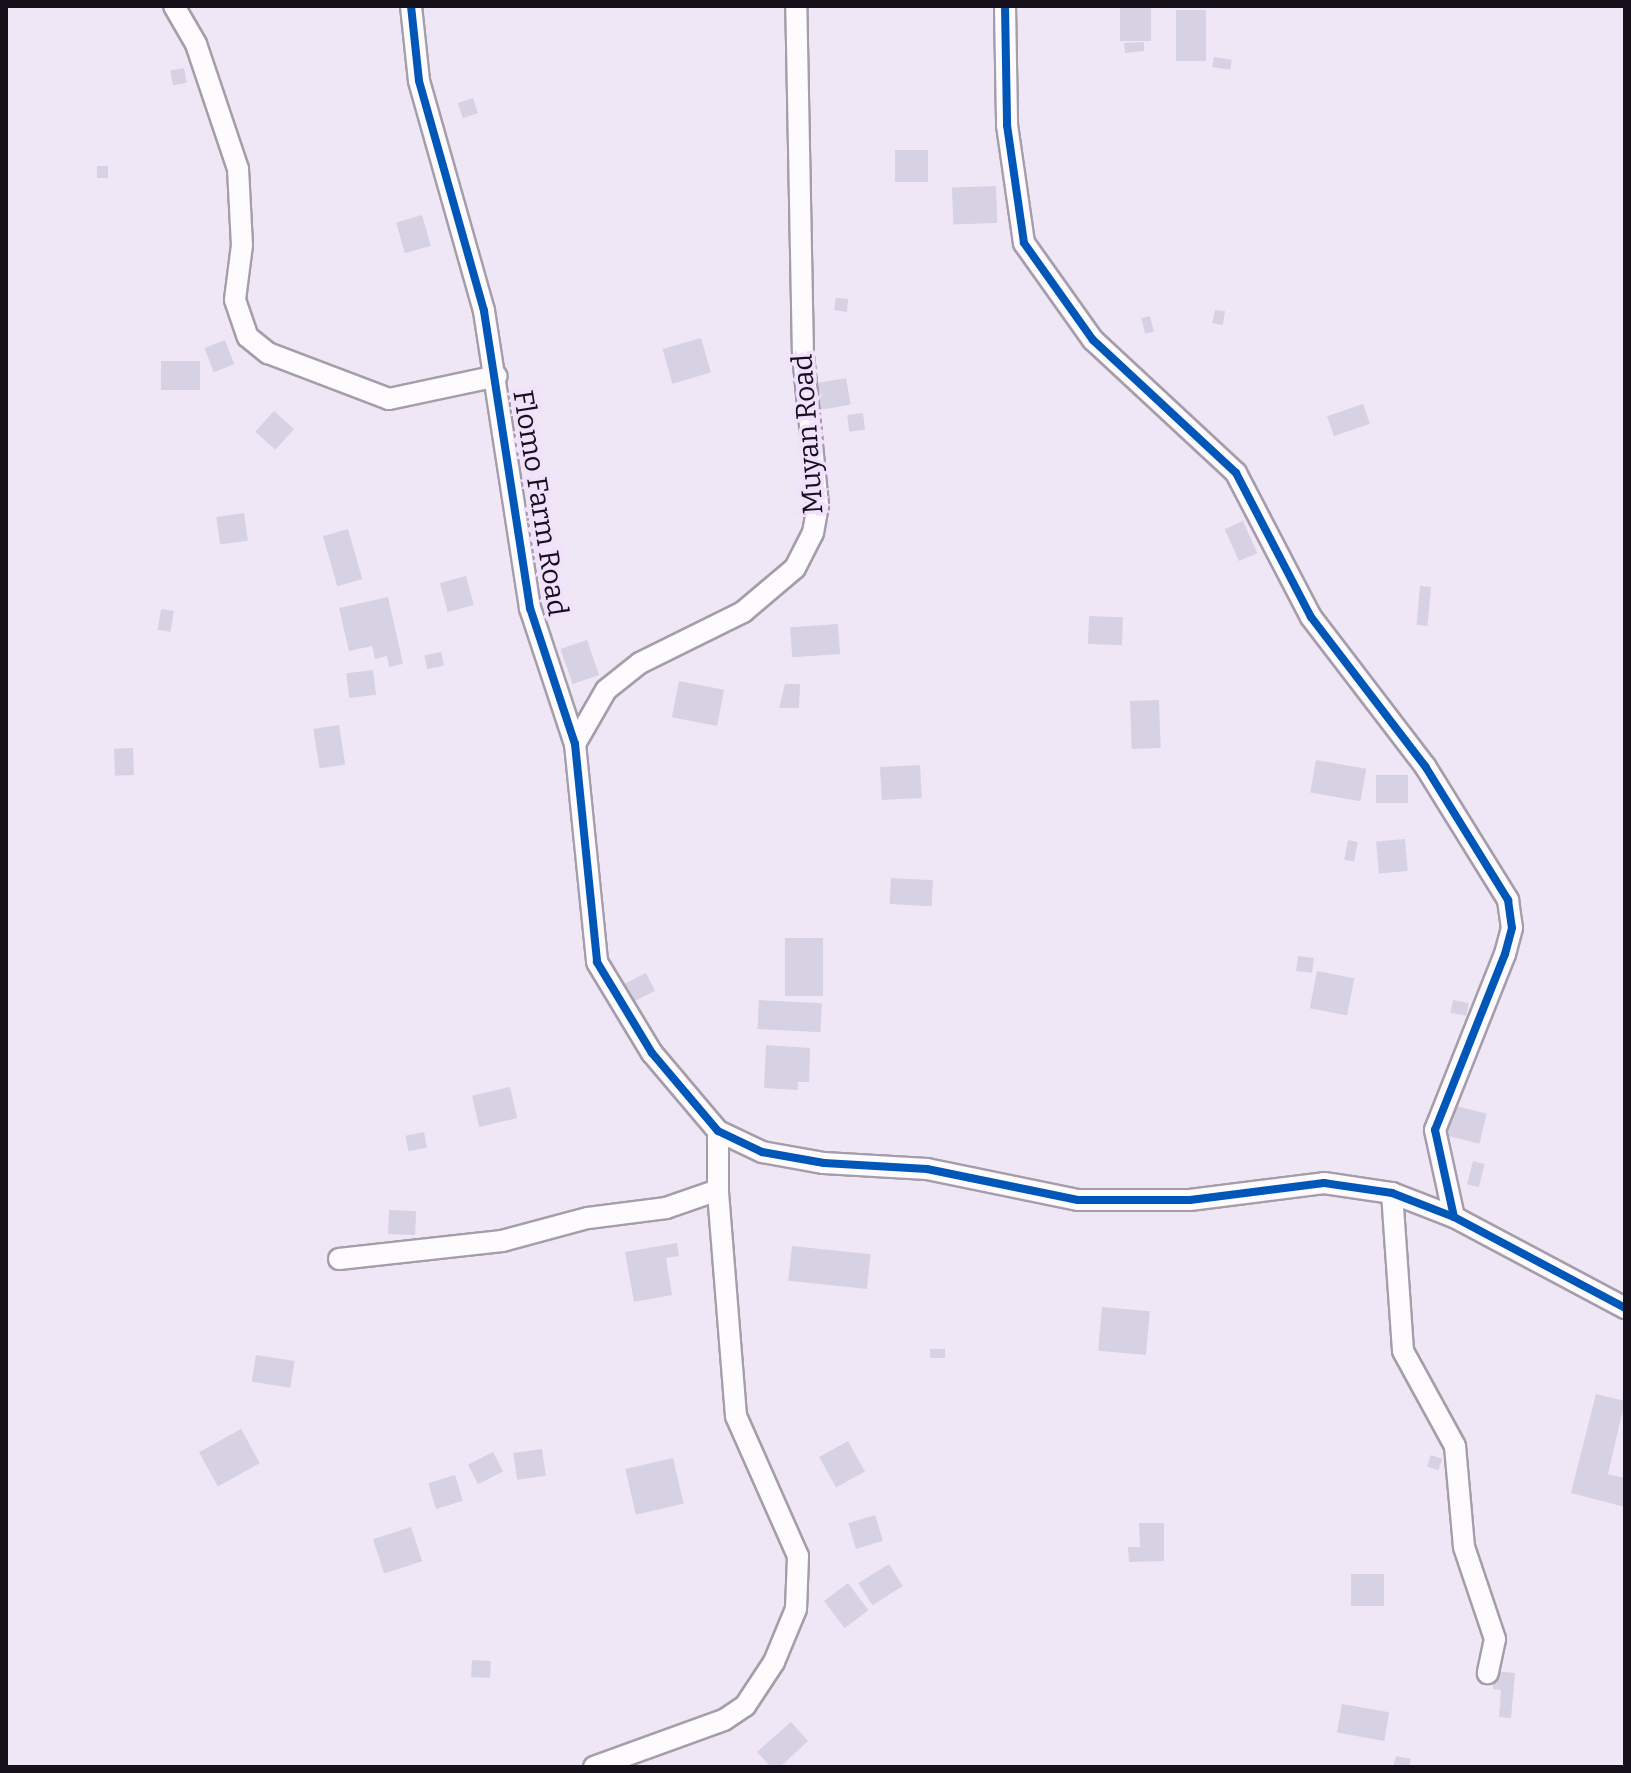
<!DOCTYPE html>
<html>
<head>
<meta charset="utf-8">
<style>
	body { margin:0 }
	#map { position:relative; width:1631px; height:1773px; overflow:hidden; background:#f0e7f6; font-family:Bitter,serif }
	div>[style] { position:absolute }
	.building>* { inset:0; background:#d7d1e4; transform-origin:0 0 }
	.roads { filter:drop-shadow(2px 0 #a59eaa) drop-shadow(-2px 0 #a59eaa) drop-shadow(0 2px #a59eaa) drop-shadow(0 -2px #a59eaa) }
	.minor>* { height:20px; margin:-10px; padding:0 10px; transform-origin:10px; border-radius:10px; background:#fdfbfe }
	.cycleway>* { height:8px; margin:-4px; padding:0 4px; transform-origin:4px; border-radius:4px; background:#0057b8 }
	span { translate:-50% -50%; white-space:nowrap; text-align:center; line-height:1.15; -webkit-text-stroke:7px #f1e1fc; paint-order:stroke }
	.street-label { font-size:28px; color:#151019 }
	.frame { position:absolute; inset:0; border:8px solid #151019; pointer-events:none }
</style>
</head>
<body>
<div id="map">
	<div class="building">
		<i style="left:1120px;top:6px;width:31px;height:35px"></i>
		<i style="left:1176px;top:10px;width:30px;height:51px"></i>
		<i style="clip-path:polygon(1144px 42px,1144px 51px,1125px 53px,1124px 43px)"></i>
		<i style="left:1214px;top:57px;width:18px;height:10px;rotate:9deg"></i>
		<i style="left:184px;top:68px;width:15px;height:14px;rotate:79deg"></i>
		<i style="left:473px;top:98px;width:16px;height:16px;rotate:72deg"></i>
		<i style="left:895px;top:150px;width:33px;height:32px"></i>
		<i style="left:97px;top:166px;width:11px;height:12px"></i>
		<i style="left:996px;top:186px;width:37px;height:44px;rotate:88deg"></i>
		<i style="left:422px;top:215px;width:32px;height:27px;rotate:74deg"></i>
		<i style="clip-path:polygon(836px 298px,848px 299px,847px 312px,834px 310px)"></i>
		<i style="clip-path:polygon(1215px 310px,1225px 311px,1223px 325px,1212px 323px)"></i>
		<i style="left:1150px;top:316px;width:16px;height:9px;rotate:76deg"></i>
		<i style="left:701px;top:338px;width:36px;height:40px;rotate:74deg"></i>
		<i style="left:225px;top:340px;width:26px;height:22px;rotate:69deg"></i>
		<i style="left:161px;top:361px;width:39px;height:29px"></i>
		<i style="left:846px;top:378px;width:27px;height:32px;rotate:80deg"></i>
		<i style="left:1363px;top:404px;width:21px;height:38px;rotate:71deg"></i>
		<i style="left:274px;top:411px;width:27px;height:28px;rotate:42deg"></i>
		<i style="left:863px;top:413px;width:17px;height:16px;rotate:83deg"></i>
		<i style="left:244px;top:513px;width:28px;height:28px;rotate:82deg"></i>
		<i style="left:1243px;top:521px;width:35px;height:20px;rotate:66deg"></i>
		<i style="left:348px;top:529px;width:52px;height:26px;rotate:74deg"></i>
		<i style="left:466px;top:576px;width:30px;height:27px;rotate:75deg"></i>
		<i style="left:1420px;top:586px;width:11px;height:39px;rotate:5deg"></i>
		<i style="clip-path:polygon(388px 597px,403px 664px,389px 667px,387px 656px,375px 659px,372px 646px,349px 651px,339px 608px)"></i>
		<i style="left:161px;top:609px;width:13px;height:21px;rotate:9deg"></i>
		<i style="left:1089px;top:616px;width:34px;height:28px;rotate:2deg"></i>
		<i style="left:838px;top:624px;width:30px;height:48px;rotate:86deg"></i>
		<i style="left:587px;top:640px;width:37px;height:28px;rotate:71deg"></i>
		<i style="left:441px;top:652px;width:14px;height:17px;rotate:78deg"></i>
		<i style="left:373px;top:670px;width:25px;height:27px;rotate:83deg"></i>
		<i style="left:679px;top:681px;width:46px;height:37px;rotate:11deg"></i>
		<i style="clip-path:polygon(785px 684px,800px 684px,799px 708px,779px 708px)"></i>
		<i style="left:1159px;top:700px;width:48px;height:29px;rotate:88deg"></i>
		<i style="left:339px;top:725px;width:40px;height:26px;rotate:81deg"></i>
		<i style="left:133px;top:748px;width:27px;height:19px;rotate:88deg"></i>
		<i style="left:1316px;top:760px;width:51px;height:33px;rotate:10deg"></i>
		<i style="left:920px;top:765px;width:33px;height:40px;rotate:87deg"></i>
		<i style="left:1376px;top:775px;width:32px;height:28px"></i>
		<i style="left:1405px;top:839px;width:32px;height:29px;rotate:85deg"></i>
		<i style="left:1348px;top:840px;width:10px;height:20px;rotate:11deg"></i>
		<i style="left:891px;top:878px;width:42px;height:26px;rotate:3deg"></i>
		<i style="left:823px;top:938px;width:58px;height:38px;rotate:90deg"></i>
		<i style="left:1298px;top:956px;width:16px;height:15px;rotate:7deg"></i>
		<i style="left:1317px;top:971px;width:38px;height:38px;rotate:11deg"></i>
		<i style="left:646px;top:973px;width:20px;height:26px;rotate:63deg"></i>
		<i style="left:759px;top:1000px;width:63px;height:29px;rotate:3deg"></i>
		<i style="left:1453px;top:1000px;width:16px;height:13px;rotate:11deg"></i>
		<i style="clip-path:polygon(766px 1045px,810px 1048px,809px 1082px,798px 1082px,798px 1090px,764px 1088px)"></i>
		<i style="left:510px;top:1087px;width:32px;height:39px;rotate:77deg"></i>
		<i style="left:1448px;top:1104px;width:40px;height:31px;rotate:14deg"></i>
		<i style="left:424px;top:1132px;width:16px;height:19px;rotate:79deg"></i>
		<i style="left:1473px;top:1161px;width:12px;height:24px;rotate:14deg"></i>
		<i style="left:389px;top:1210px;width:27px;height:24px;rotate:2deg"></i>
		<i style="clip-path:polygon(677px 1243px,679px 1256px,666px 1258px,672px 1295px,634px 1302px,625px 1252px)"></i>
		<i style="left:792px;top:1246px;width:79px;height:35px;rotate:6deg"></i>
		<i style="left:1102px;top:1307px;width:48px;height:44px;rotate:5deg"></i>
		<i style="left:930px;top:1349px;width:15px;height:9px"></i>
		<i style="left:256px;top:1355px;width:39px;height:27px;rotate:9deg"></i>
		<i style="clip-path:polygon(1596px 1394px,1625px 1401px,1608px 1474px,1625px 1478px,1625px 1507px,1571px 1493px)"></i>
		<i style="left:241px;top:1429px;width:39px;height:48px;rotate:61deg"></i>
		<i style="left:848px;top:1441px;width:35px;height:33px;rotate:61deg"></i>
		<i style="left:542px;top:1449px;width:27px;height:29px;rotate:82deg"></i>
		<i style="left:493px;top:1452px;width:22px;height:28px;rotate:63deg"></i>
		<i style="left:1431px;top:1455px;width:12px;height:12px;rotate:20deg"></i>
		<i style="left:673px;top:1458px;width:47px;height:49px;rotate:77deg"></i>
		<i style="left:455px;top:1475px;width:27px;height:28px;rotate:73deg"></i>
		<i style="left:875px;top:1515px;width:27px;height:28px;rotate:73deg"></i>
		<i style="clip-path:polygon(1139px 1523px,1164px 1523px,1164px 1561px,1129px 1562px,1128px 1547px,1140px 1547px)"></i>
		<i style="left:411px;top:1527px;width:36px;height:40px;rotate:72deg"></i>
		<i style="left:889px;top:1564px;width:26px;height:36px;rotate:58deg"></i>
		<i style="left:1351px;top:1574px;width:33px;height:32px"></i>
		<i style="left:848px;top:1583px;width:34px;height:30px;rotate:53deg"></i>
		<i style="left:472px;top:1660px;width:19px;height:17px;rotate:3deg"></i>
		<i style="clip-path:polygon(1494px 1671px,1515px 1673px,1511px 1718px,1499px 1717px,1501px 1690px,1493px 1689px)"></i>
		<i style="left:1342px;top:1704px;width:48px;height:29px;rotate:10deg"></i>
		<i style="clip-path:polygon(791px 1722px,808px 1741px,780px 1767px,771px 1767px,757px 1752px)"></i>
		<i style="clip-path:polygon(1396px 1756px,1411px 1759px,1409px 1767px,1393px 1767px)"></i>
	</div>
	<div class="roads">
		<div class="minor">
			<i style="left:174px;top:6px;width:44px;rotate:59.9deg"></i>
			<i style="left:196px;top:44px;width:132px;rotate:71.4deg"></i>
			<i style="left:238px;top:169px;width:76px;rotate:87deg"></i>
			<i style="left:242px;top:245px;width:55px;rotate:97.3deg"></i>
			<i style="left:235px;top:300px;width:39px;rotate:71deg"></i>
			<i style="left:248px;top:337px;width:26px;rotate:39deg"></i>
			<i style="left:268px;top:353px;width:129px;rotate:20.8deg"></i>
			<i style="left:389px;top:399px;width:110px;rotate:-12deg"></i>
			<i style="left:411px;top:6px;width:75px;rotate:83.9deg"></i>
			<i style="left:419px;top:81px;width:239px;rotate:74.2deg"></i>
			<i style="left:484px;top:311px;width:301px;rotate:81.2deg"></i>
			<i style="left:530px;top:608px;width:143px;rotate:71.7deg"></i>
			<i style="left:575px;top:744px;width:219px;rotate:84.2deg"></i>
			<i style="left:597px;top:962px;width:106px;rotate:58.9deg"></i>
			<i style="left:652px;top:1053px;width:102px;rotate:49.8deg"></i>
			<i style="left:718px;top:1131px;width:49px;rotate:25.5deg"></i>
			<i style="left:762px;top:1152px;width:63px;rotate:10.1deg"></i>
			<i style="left:824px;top:1163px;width:103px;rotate:3.3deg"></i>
			<i style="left:927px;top:1169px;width:154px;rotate:11.6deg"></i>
			<i style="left:1078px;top:1200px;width:112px"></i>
			<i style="left:1190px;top:1200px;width:135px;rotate:-7.2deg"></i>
			<i style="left:1324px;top:1183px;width:69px;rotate:8.4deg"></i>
			<i style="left:1392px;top:1193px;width:66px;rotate:21.2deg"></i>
			<i style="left:1454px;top:1217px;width:194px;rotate:28deg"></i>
			<i style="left:1005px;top:6px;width:119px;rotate:89deg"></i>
			<i style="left:1007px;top:125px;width:119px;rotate:81.8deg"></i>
			<i style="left:1024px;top:243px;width:119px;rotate:54.6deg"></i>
			<i style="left:1093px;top:340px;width:195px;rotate:42.9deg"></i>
			<i style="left:1236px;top:473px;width:162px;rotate:62.5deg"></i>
			<i style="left:1311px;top:617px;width:188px;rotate:52.6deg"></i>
			<i style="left:1425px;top:766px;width:158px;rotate:58.2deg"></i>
			<i style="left:1508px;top:900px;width:28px;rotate:82deg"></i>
			<i style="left:1512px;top:928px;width:27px;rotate:105deg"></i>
			<i style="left:1505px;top:954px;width:189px;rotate:111.7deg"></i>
			<i style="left:1435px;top:1130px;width:89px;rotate:77.7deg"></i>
			<i style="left:575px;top:744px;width:62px;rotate:-60.1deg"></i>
			<i style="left:606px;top:690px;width:43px;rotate:-38.5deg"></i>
			<i style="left:640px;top:663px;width:115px;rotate:-26.3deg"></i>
			<i style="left:743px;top:612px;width:68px;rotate:-40.2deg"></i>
			<i style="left:795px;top:568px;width:39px;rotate:-63deg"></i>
			<i style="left:813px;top:533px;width:28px;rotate:-80deg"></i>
			<i style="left:818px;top:505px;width:150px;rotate:-95.7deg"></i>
			<i style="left:803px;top:356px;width:350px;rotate:-91.1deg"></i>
			<i style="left:1392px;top:1193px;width:158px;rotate:86deg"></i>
			<i style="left:1403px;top:1351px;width:108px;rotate:61.3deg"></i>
			<i style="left:1455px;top:1446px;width:101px;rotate:84.9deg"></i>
			<i style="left:1464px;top:1547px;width:97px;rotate:71.4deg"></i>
			<i style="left:1495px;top:1639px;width:35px;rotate:102deg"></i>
			<i style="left:339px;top:1259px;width:164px;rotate:-6.3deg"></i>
			<i style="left:502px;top:1241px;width:89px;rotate:-15deg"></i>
			<i style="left:588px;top:1218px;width:79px;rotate:-7.3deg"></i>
			<i style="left:666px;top:1208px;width:55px;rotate:-19.1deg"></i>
			<i style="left:594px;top:1767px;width:138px;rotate:-19.9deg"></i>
			<i style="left:724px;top:1720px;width:25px;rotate:-34deg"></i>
			<i style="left:745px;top:1706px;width:53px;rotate:-56.6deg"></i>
			<i style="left:774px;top:1662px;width:57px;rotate:-67.5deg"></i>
			<i style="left:796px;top:1609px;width:53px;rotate:-87.8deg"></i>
			<i style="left:798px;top:1556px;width:153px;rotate:-113.9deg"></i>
			<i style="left:736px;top:1416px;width:227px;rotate:-94.6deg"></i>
			<i style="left:718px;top:1190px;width:59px;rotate:-90deg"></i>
		</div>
	</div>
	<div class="cycleway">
		<i style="left:411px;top:6px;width:75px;rotate:83.9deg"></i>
		<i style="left:419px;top:81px;width:239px;rotate:74.2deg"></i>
		<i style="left:484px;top:311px;width:301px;rotate:81.2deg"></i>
		<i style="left:530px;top:608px;width:143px;rotate:71.7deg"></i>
		<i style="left:575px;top:744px;width:219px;rotate:84.2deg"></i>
		<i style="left:597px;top:962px;width:106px;rotate:58.9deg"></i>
		<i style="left:652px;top:1053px;width:102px;rotate:49.8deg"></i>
		<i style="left:718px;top:1131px;width:49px;rotate:25.5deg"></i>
		<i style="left:762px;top:1152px;width:63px;rotate:10.1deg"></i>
		<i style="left:824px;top:1163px;width:103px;rotate:3.3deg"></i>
		<i style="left:927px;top:1169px;width:154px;rotate:11.6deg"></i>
		<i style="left:1078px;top:1200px;width:112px"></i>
		<i style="left:1190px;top:1200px;width:135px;rotate:-7.2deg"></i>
		<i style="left:1324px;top:1183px;width:69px;rotate:8.4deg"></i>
		<i style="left:1392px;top:1193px;width:66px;rotate:21.2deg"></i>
		<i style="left:1454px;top:1217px;width:194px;rotate:28deg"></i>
		<i style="left:1005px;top:6px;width:119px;rotate:89deg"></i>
		<i style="left:1007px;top:125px;width:119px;rotate:81.8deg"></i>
		<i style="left:1024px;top:243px;width:119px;rotate:54.6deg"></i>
		<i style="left:1093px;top:340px;width:195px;rotate:42.9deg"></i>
		<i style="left:1236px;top:473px;width:162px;rotate:62.5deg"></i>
		<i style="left:1311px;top:617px;width:188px;rotate:52.6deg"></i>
		<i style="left:1425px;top:766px;width:158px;rotate:58.2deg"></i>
		<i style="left:1508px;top:900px;width:28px;rotate:82deg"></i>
		<i style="left:1512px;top:928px;width:27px;rotate:105deg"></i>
		<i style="left:1505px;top:954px;width:189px;rotate:111.7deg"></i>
		<i style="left:1435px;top:1130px;width:89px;rotate:77.7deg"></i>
	</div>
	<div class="street-label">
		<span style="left:808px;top:434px;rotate:-94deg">Muyan Road</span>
		<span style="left:540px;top:503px;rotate:81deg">Flomo Farm Road</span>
	</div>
	<div class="frame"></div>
</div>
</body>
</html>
